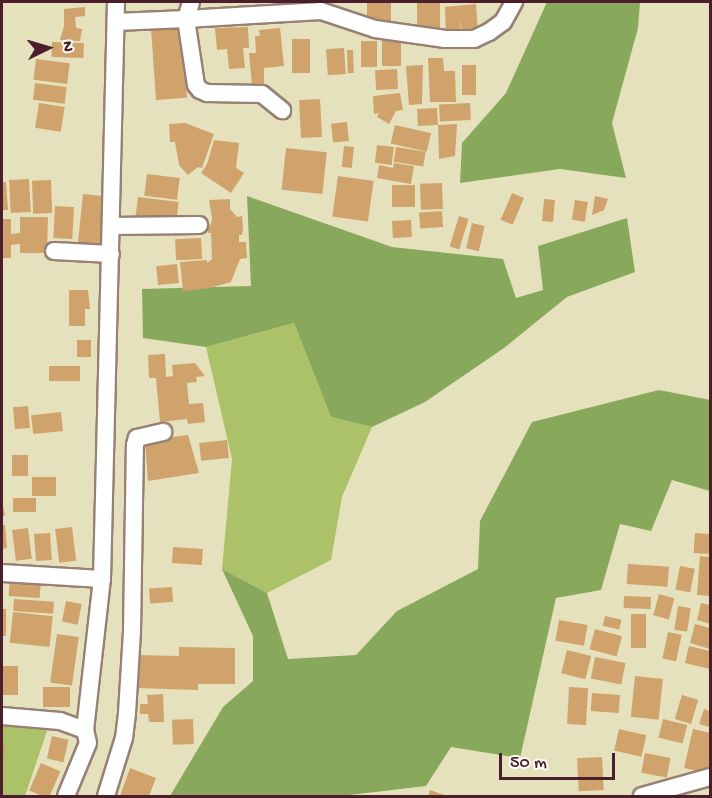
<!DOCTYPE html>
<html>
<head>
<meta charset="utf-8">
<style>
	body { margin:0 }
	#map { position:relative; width:712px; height:798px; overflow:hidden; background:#e6e1bd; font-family:"Gochi Hand",sans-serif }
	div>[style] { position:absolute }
	.green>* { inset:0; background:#abc268 }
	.forest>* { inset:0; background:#88a85c }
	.building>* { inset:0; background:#cfa36b; transform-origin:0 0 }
	.roads { filter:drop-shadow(2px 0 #988074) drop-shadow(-2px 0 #988074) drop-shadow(0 2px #988074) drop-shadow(0 -2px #988074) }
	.minor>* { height:16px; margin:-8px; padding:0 8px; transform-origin:8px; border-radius:8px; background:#fff }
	span { translate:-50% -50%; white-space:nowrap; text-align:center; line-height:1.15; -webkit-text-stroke:4.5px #fdfcf7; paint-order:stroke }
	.frame { position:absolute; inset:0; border:3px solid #4a1f2b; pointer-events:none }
	.north { position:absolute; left:18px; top:18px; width:60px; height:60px; -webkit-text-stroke:4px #fdfcf7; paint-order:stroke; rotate:85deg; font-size:16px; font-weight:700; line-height:24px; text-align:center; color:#4a1f2b }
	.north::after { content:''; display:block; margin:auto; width:21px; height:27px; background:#4a1f2b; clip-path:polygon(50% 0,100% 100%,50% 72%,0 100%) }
	.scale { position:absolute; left:499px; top:753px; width:116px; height:27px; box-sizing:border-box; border:3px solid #4a1f2b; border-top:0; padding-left:8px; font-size:18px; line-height:21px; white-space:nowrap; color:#4a1f2b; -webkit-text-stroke:4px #fdfcf7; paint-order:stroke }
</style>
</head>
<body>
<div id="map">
	<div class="green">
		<i style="clip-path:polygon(294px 323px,331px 417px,372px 427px,342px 497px,331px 560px,267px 593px,222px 569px,232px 459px,206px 347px)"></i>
		<i style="clip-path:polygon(2px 721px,50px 722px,25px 796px,2px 796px)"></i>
	</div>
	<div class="forest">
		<i style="clip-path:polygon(547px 2px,640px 2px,638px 28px,612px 123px,626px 178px,560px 169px,460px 183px,462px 143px,506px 93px)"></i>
		<i style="clip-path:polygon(247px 196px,392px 247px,503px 259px,516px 298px,543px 290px,538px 246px,627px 218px,635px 272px,567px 297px,504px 348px,425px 402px,372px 427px,331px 417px,294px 323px,206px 347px,143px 338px,142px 289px,251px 286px)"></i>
		<i style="clip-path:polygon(659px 390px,710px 400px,710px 491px,672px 480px,651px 531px,620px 524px,601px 590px,556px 598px,520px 758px,451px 747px,426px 786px,341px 796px,170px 796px,223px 707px,253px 681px,253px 636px,222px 569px,267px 593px,288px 659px,356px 655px,397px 611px,478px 569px,480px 521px,532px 422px)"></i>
	</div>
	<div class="building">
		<i style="left:367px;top:2px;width:24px;height:23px"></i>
		<i style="left:417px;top:2px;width:23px;height:27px"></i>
		<i style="clip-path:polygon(476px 4px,478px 32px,462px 34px,460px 18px,461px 35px,446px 36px,445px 7px)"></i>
		<i style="clip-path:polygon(85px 7px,85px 16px,75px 17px,76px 28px,82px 29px,80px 41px,60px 40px,64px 26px,64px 9px)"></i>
		<i style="left:182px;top:27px;width:71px;height:31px;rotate:86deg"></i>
		<i style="clip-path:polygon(248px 27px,249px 48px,243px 48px,245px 68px,229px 69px,227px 49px,217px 50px,215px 28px)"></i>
		<i style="clip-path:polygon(280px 28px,284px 66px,264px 68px,264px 85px,252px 86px,249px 53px,256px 53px,255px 36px,260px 36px,259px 30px)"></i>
		<i style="left:292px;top:39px;width:18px;height:34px"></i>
		<i style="left:382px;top:40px;width:19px;height:26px"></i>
		<i style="left:361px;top:41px;width:16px;height:26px"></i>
		<i style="left:52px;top:42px;width:32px;height:15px;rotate:2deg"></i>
		<i style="left:344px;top:48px;width:26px;height:18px;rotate:86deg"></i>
		<i style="left:353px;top:50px;width:23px;height:6px;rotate:88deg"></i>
		<i style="clip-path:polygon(428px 58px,443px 58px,444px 71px,455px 71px,456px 102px,430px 102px)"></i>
		<i style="left:36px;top:59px;width:34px;height:21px;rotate:7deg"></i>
		<i style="clip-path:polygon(423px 65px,422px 104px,409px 105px,406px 66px)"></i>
		<i style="left:462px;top:65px;width:14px;height:30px"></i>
		<i style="left:397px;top:69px;width:20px;height:22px;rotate:87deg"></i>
		<i style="left:35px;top:83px;width:32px;height:17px;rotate:7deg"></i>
		<i style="clip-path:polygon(400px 93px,403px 110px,396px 111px,389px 124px,377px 117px,379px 113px,374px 114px,373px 96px)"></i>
		<i style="left:320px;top:99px;width:38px;height:21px;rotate:87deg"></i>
		<i style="left:39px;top:103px;width:26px;height:25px;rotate:9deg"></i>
		<i style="left:470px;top:103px;width:17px;height:31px;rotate:87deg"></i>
		<i style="left:437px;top:108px;width:17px;height:20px;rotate:87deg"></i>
		<i style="left:347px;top:122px;width:19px;height:16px;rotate:84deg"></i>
		<i style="clip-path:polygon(185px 123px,214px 134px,202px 168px,198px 167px,188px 175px,179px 165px,175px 142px,170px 142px,169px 124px)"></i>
		<i style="clip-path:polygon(457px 124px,455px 156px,439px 159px,438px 125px)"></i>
		<i style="left:395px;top:125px;width:37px;height:19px;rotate:13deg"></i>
		<i style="clip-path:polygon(214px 140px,239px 143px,236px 168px,244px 173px,231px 193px,201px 173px,207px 164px)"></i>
		<i style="left:377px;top:145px;width:17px;height:18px;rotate:7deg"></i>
		<i style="left:344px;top:146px;width:10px;height:21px;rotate:6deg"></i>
		<i style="left:396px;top:147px;width:30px;height:15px;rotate:9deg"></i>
		<i style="left:286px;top:148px;width:41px;height:42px;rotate:6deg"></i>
		<i style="clip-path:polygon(394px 163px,414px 166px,411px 184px,377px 178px,379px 165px,393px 168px)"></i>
		<i style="left:147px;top:174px;width:33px;height:22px;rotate:7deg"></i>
		<i style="left:338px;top:176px;width:36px;height:41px;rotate:8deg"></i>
		<i style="left:29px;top:179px;width:33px;height:20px;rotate:87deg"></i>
		<i style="left:51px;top:180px;width:33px;height:19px;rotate:88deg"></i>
		<i style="clip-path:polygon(2px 182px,6px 182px,8px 210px,2px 210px)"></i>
		<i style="left:442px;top:183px;width:26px;height:22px;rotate:88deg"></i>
		<i style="left:415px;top:185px;width:22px;height:23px;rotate:90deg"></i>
		<i style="left:512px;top:193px;width:13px;height:29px;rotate:23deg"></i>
		<i style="left:83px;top:194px;width:27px;height:55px;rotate:6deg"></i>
		<i style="clip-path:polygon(595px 196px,608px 199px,604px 210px,592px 215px)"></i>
		<i style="left:138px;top:197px;width:41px;height:21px;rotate:7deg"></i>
		<i style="clip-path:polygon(230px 199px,230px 209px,237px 217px,242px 216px,243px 228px,242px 235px,239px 235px,239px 242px,246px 242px,247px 258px,240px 259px,231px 282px,210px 288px,183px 291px,180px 262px,207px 260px,207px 263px,212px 259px,211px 233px,208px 233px,208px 225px,211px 224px,212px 218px,209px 200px)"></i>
		<i style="left:544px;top:199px;width:11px;height:22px;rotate:5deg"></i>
		<i style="left:575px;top:200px;width:13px;height:20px;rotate:9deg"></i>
		<i style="left:55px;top:206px;width:19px;height:32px;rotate:3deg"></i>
		<i style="left:442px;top:211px;width:16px;height:23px;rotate:86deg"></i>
		<i style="left:459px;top:216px;width:10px;height:32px;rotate:17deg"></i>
		<i style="clip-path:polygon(20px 217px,48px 217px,47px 253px,20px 253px,20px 244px,11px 245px,11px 258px,2px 258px,2px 219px,11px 219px,11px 234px,20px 233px)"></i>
		<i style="left:411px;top:220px;width:17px;height:19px;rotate:87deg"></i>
		<i style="left:472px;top:223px;width:13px;height:26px;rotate:13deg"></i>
		<i style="left:201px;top:238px;width:21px;height:26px;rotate:87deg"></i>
		<i style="left:177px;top:264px;width:19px;height:21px;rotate:84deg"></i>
		<i style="clip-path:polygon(69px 290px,88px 290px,90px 309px,85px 309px,85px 326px,69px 326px)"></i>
		<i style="left:77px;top:340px;width:14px;height:17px"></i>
		<i style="clip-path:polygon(165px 354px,166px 377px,173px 376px,172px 365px,195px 363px,205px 376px,196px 377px,197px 382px,187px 383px,189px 404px,203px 403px,205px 422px,188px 424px,187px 419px,160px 422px,156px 378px,149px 378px,148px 355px)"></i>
		<i style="left:80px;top:366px;width:15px;height:31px;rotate:90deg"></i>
		<i style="left:28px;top:406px;width:22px;height:15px;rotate:85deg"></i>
		<i style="left:61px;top:412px;width:19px;height:30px;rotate:84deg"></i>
		<i style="clip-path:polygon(188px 435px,199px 473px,148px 481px,145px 441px)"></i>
		<i style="left:227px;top:440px;width:18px;height:28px;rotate:84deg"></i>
		<i style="left:12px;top:455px;width:16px;height:21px"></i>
		<i style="left:32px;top:477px;width:24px;height:19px"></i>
		<i style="left:13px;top:498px;width:23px;height:14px"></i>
		<i style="clip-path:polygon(2px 501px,5px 516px,2px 516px)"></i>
		<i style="clip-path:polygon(2px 525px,5px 525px,7px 548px,2px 549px)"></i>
		<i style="left:72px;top:527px;width:34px;height:17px;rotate:83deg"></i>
		<i style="left:28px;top:528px;width:31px;height:16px;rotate:83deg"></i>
		<i style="left:50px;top:533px;width:27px;height:16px;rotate:86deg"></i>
		<i style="left:695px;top:533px;width:15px;height:20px;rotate:4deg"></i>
		<i style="left:173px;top:547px;width:30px;height:16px;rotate:4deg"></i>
		<i style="clip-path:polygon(700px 556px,710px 557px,710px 596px,697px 595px)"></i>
		<i style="left:628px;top:564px;width:41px;height:20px;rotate:4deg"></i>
		<i style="left:680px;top:566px;width:15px;height:24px;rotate:11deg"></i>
		<i style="left:10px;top:577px;width:31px;height:19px;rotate:4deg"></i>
		<i style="left:172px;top:587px;width:15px;height:23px;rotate:86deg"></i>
		<i style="left:659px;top:594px;width:16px;height:22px;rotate:15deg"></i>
		<i style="left:624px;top:596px;width:27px;height:12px;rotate:2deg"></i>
		<i style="left:14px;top:599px;width:40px;height:12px;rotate:4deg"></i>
		<i style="left:66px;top:601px;width:16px;height:21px;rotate:11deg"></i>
		<i style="clip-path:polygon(701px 603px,710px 605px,710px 624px,697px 620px)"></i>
		<i style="left:678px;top:606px;width:13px;height:24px;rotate:9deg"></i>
		<i style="left:2px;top:609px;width:4px;height:27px"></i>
		<i style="left:13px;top:612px;width:40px;height:31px;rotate:6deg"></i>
		<i style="left:631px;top:614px;width:15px;height:34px"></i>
		<i style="left:605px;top:616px;width:17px;height:10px;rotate:13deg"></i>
		<i style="left:559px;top:620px;width:29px;height:21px;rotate:10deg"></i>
		<i style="clip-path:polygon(695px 624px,710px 628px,710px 649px,690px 643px)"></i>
		<i style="left:595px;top:629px;width:28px;height:21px;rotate:15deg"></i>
		<i style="left:668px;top:632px;width:14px;height:27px;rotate:12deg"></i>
		<i style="left:57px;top:634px;width:22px;height:49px;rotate:8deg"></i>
		<i style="clip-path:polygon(689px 646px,710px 651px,710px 669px,685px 663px)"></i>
		<i style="clip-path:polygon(179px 647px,235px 648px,235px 684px,198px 684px,198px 690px,136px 688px,136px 655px,179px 656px)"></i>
		<i style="left:567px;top:650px;width:25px;height:24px;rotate:14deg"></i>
		<i style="left:595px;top:657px;width:31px;height:22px;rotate:11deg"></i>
		<i style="left:2px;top:666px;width:16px;height:29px"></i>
		<i style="left:635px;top:676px;width:28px;height:41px;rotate:6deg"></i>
		<i style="left:43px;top:687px;width:27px;height:20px"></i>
		<i style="left:569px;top:687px;width:19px;height:37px;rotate:3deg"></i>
		<i style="left:592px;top:693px;width:28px;height:18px;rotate:4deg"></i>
		<i style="clip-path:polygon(163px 694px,164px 722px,149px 722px,148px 714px,140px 714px,140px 704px,148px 704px,147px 695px)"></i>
		<i style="left:682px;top:695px;width:17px;height:25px;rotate:17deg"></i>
		<i style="clip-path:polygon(704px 709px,710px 711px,710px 727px,699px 724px)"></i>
		<i style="left:193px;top:719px;width:25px;height:21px;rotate:88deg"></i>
		<i style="left:663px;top:719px;width:25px;height:19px;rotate:14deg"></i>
		<i style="left:619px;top:729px;width:28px;height:22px;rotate:13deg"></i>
		<i style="clip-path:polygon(693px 729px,710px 733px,710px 774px,684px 768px)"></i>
		<i style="left:52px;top:736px;width:17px;height:23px;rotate:13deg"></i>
		<i style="clip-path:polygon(2px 744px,6px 745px,3px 762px,2px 762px)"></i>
		<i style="left:645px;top:753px;width:26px;height:20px;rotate:11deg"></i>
		<i style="left:602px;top:757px;width:33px;height:25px;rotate:87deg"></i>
		<i style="left:41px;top:763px;width:21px;height:30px;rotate:23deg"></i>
		<i style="clip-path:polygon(130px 768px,156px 778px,149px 796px,120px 796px)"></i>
		<i style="clip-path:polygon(430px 790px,447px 796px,428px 796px)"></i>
	</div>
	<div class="roads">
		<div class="minor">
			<i style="left:191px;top:2px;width:18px;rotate:106deg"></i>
			<i style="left:186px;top:19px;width:135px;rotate:-3.4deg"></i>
			<i style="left:321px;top:11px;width:57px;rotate:18.4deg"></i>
			<i style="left:375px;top:29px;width:71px;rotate:8.1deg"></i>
			<i style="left:445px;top:39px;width:29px"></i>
			<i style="left:474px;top:39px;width:17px;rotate:-25deg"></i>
			<i style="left:489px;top:32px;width:17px;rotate:-36deg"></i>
			<i style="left:503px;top:22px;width:23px;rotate:-61deg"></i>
			<i style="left:116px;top:22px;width:70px;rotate:-2.5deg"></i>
			<i style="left:186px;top:19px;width:67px;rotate:81.4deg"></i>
			<i style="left:196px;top:85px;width:6px;rotate:51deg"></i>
			<i style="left:200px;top:90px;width:8px;rotate:23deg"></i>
			<i style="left:207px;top:93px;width:55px;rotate:1deg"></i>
			<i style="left:262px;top:94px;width:26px;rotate:39deg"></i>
			<i style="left:112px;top:226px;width:87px;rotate:-0.7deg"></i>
			<i style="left:54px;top:251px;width:57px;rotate:3deg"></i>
			<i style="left:2px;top:573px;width:100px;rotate:3.4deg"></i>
			<i style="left:2px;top:716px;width:58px;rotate:4.9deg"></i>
			<i style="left:60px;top:721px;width:27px;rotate:20deg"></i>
			<i style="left:66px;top:796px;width:57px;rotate:-67.5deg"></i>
			<i style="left:88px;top:743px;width:13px;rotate:-103deg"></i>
			<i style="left:85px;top:730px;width:152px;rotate:-83.6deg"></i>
			<i style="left:102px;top:579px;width:577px;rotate:-88.61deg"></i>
			<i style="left:106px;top:796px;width:61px;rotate:-72.8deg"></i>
			<i style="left:124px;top:738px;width:25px;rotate:-83deg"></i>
			<i style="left:127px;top:713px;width:82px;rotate:-86.5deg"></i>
			<i style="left:132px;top:631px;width:186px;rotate:-89.1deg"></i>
			<i style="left:135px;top:445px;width:7px;rotate:-74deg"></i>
			<i style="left:137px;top:438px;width:27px;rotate:-13deg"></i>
			<i style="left:642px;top:796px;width:71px;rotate:-15.6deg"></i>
		</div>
	</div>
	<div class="frame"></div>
	<div class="north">N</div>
	<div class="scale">50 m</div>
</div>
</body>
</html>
